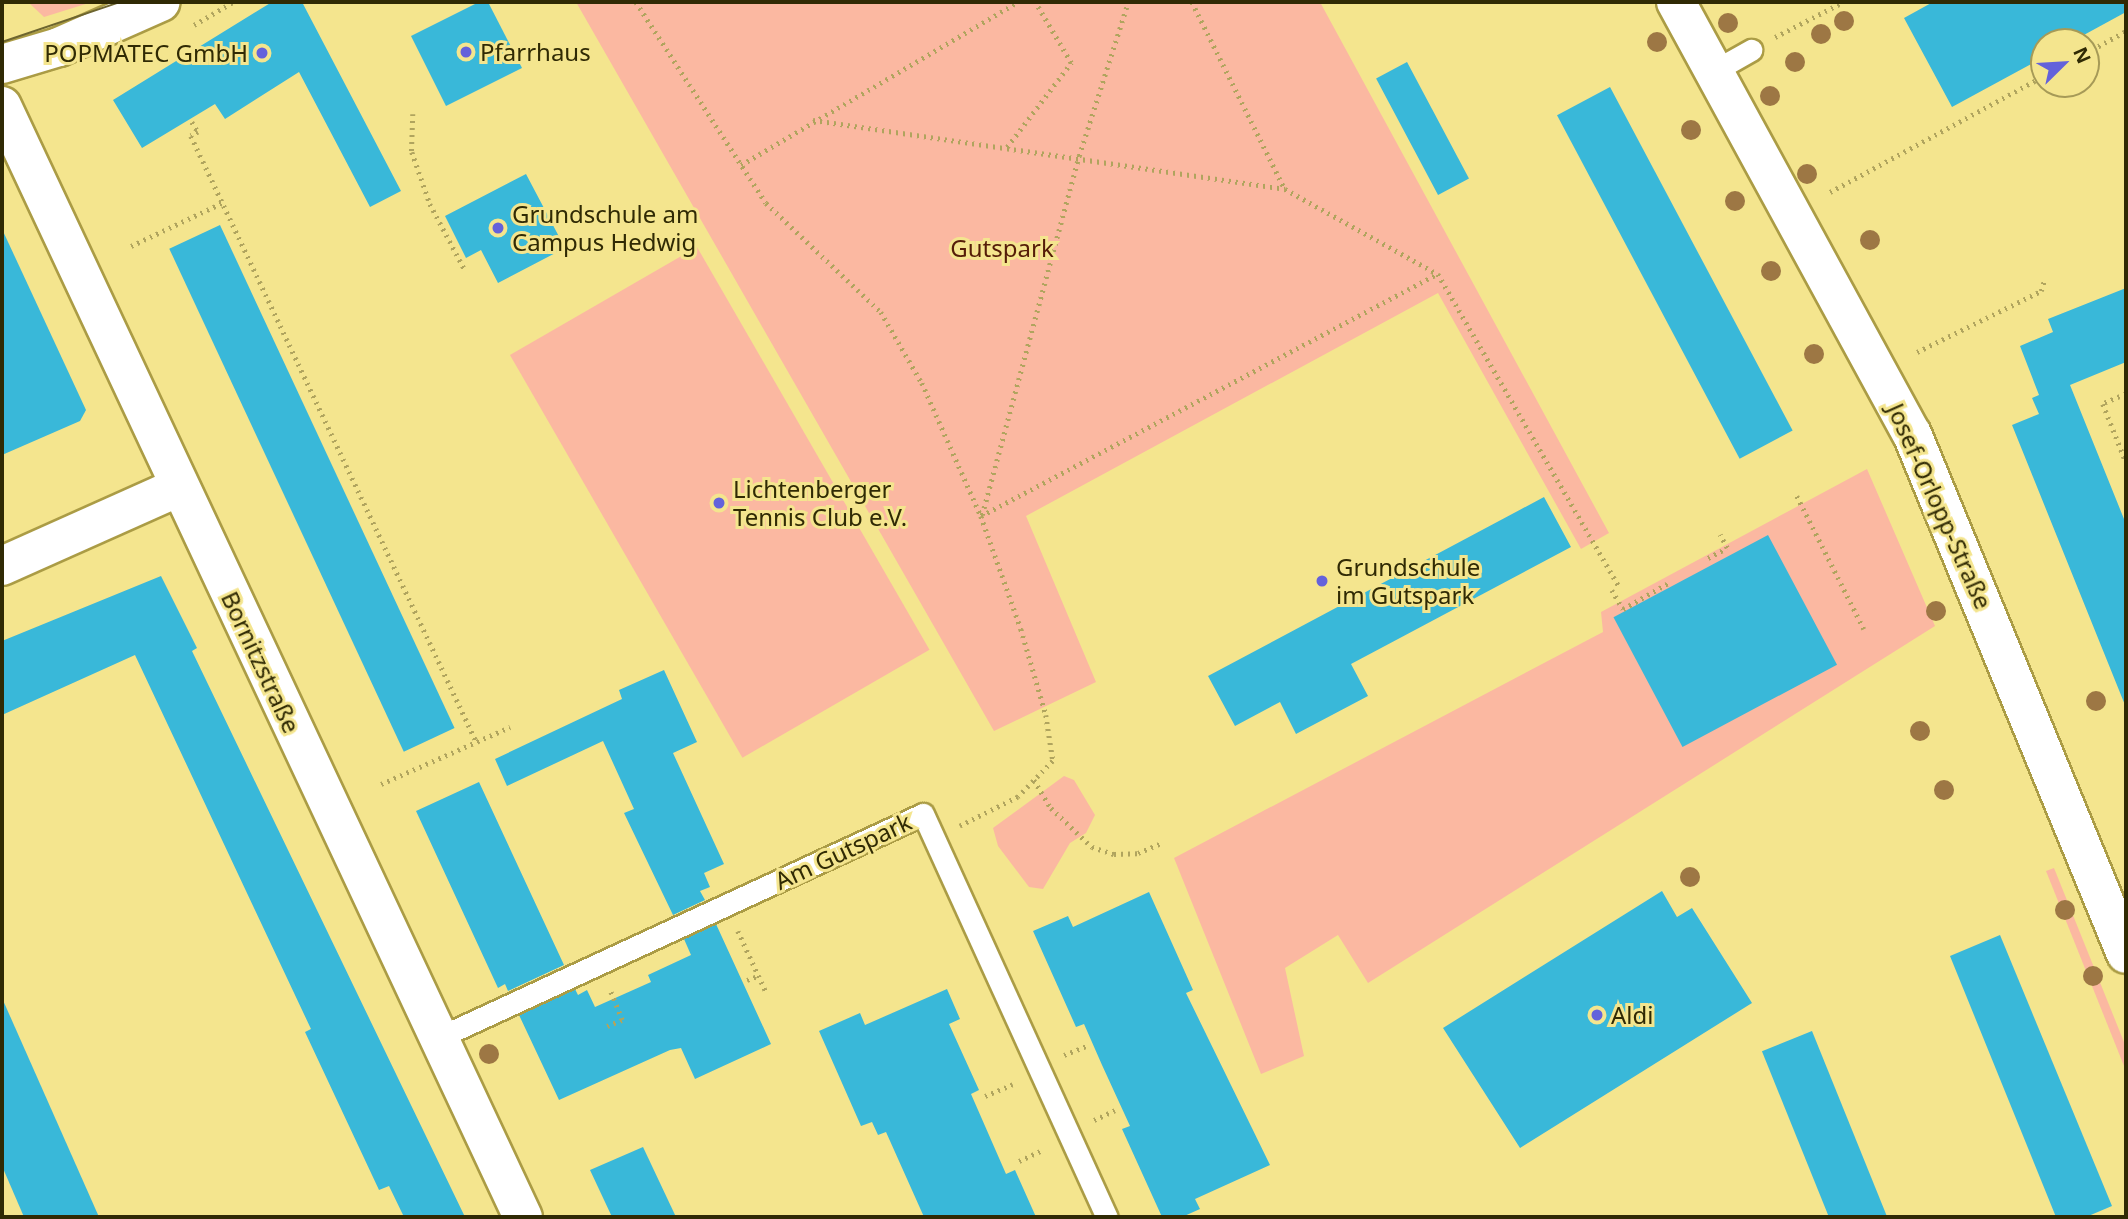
<!DOCTYPE html>
<html>
<head>
<meta charset="utf-8">
<style>
	body { margin:0 }
	#map { position:relative; width:2128px; height:1219px; overflow:hidden; background:#f4e58e; font-family:"Noto Sans",sans-serif }
	div>[style] { position:absolute }
	.green>* { inset:0; background:#fbb8a1; transform-origin:0 0 }
	.building>* { inset:0; background:#39b8d9; transform-origin:0 0 }
	.path>* { height:4.5px; margin-top:-2.25px; transform-origin:0; background:repeating-linear-gradient(90deg,#b0a45e 0 2px,transparent 0 7px) }
	.roads { filter:drop-shadow(2px 0 #ab9c45) drop-shadow(-2px 0 #ab9c45) drop-shadow(0 2px #ab9c45) drop-shadow(0 -2px #ab9c45) }
	.lane>* { height:21px; margin:-10.5px; padding:0 10.5px; transform-origin:10.5px; border-radius:10.5px; background:#fff }
	.street>* { height:38px; margin:-19px; padding:0 19px; transform-origin:19px; border-radius:19px; background:#fff }
	.secondary>* { height:38px; margin:-19px; padding:0 19px; transform-origin:19px; border-radius:19px; background:#fff }
	.tram>* { height:2px; margin:-1px; padding:0 1px; transform-origin:1px; border-radius:1px; background:#6d652f }
	.trees>* { width:20px; height:20px; margin:-10px; border-radius:50%; background:#9d7744 }
	.dots>* { width:19px; height:19px; translate:-50% -50%; box-sizing:border-box; border:4px solid #f4e58e; border-radius:50% }
	span { translate:-50% -50%; white-space:nowrap; text-align:center; line-height:1.15; -webkit-text-stroke:6px #f4e58e; paint-order:stroke }
	.poi-label { font-size:24px; color:#302a04 }
	.left { translate:0 -50%; text-align:left }
	.right { translate:-100% -50%; text-align:right }
	.park-label { font-size:24px; color:#551d08 }
	.street-label { font-size:24px; color:#302a04 }
	.frame { position:absolute; inset:0; border:4px solid #302a04; pointer-events:none }
	.north { position:absolute; left:2030px; top:28px; width:70px; height:70px; box-sizing:border-box; background:#f4e58e; border:2px solid #a69a57; border-radius:50%; rotate:66deg; font-size:19px; font-weight:700; line-height:28px; text-align:center; color:#302a04 }
	.north::after { content:''; display:block; margin:auto; width:24px; height:32px; background:#6462db; clip-path:polygon(50% 0,100% 100%,50% 72%,0 100%) }
</style>
</head>
<body>
<div id="map">
	<div class="green">
		<i style="clip-path:polygon(28px 2px,92px 2px,44px 17px)"></i>
		<i style="clip-path:polygon(576px 2px,1320px 2px,1609px 533px,1581px 549px,1438px 293px,1026px 516px,1096px 682px,994px 731px)"></i>
		<i style="left:697px;top:247px;width:465px;height:216px;rotate:60deg"></i>
		<i style="clip-path:polygon(1867px 469px,1935px 626px,1368px 983px,1338px 935px,1285px 968px,1304px 1056px,1261px 1074px,1174px 858px,1603px 632px,1601px 612px)"></i>
		<i style="clip-path:polygon(1064px 776px,1074px 780px,1095px 815px,1086px 833px,1070px 843px,1043px 889px,1029px 887px,998px 846px,993px 828px)"></i>
		<i style="clip-path:polygon(2054px 868px,2126px 1047px,2126px 1071px,2046px 871px)"></i>
	</div>
	<div class="building">
		<i style="clip-path:polygon(272px 2px,302px 2px,401px 191px,370px 207px,299px 72px,225px 119px,215px 104px,142px 148px,113px 100px)"></i>
		<i style="clip-path:polygon(479px 2px,488px 2px,522px 68px,446px 106px,411px 36px)"></i>
		<i style="clip-path:polygon(1933px 2px,2126px 2px,2126px 12px,2071px 42px,2044px 42px,2044px 57px,1952px 107px,1904px 18px)"></i>
		<i style="left:1407px;top:62px;width:132px;height:35px;rotate:62deg"></i>
		<i style="left:1610px;top:87px;width:389px;height:60px;rotate:62deg"></i>
		<i style="clip-path:polygon(526px 174px,565px 248px,498px 283px,481px 250px,466px 258px,445px 216px)"></i>
		<i style="left:220px;top:225px;width:555px;height:56px;rotate:65deg"></i>
		<i style="clip-path:polygon(2px 229px,86px 410px,80px 421px,2px 455px)"></i>
		<i style="clip-path:polygon(2126px 288px,2126px 362px,2070px 385px,2126px 524px,2125px 705px,2012px 425px,2039px 414px,2032px 398px,2039px 395px,2020px 346px,2053px 332px,2048px 319px)"></i>
		<i style="clip-path:polygon(1544px 497px,1571px 547px,1351px 664px,1368px 696px,1296px 734px,1280px 702px,1235px 726px,1208px 676px)"></i>
		<i style="left:1768px;top:535px;width:147px;height:175px;rotate:62deg"></i>
		<i style="clip-path:polygon(161px 576px,197px 648px,192px 651px,465px 1217px,404px 1217px,389px 1186px,379px 1190px,305px 1032px,311px 1029px,135px 655px,2px 715px,2px 641px)"></i>
		<i style="clip-path:polygon(664px 670px,697px 742px,673px 753px,724px 864px,704px 873px,710px 887px,700px 891px,705px 900px,673px 915px,624px 813px,634px 809px,603px 741px,507px 786px,495px 759px,622px 699px,619px 690px)"></i>
		<i style="clip-path:polygon(479px 782px,564px 965px,508px 991px,505px 984px,498px 988px,416px 811px)"></i>
		<i style="clip-path:polygon(1662px 891px,1677px 917px,1692px 908px,1752px 1003px,1520px 1148px,1443px 1028px)"></i>
		<i style="clip-path:polygon(1149px 892px,1193px 990px,1186px 993px,1270px 1165px,1195px 1199px,1200px 1209px,1182px 1217px,1162px 1217px,1122px 1129px,1130px 1126px,1102px 1065px,1084px 1024px,1076px 1027px,1033px 931px,1068px 916px,1073px 927px)"></i>
		<i style="clip-path:polygon(716px 924px,771px 1044px,695px 1079px,681px 1048px,670px 1050px,559px 1100px,519px 1015px,575px 989px,578px 995px,587px 990px,595px 1007px,651px 982px,648px 975px,691px 955px,684px 939px)"></i>
		<i style="clip-path:polygon(2000px 935px,2112px 1206px,2086px 1217px,2056px 1217px,1950px 956px)"></i>
		<i style="clip-path:polygon(947px 989px,960px 1019px,949px 1024px,979px 1090px,971px 1094px,1006px 1174px,1015px 1170px,1036px 1217px,924px 1217px,886px 1132px,878px 1135px,872px 1122px,861px 1126px,819px 1031px,860px 1013px,865px 1025px)"></i>
		<i style="clip-path:polygon(2px 998px,99px 1217px,24px 1217px,2px 1166px)"></i>
		<i style="left:1812px;top:1031px;width:201px;height:54px;rotate:68deg"></i>
		<i style="clip-path:polygon(643px 1147px,676px 1217px,612px 1217px,590px 1170px)"></i>
	</div>
	<div class="path">
		<i style="left:636px;top:2px;width:239px;rotate:57.1deg"></i>
		<i style="left:766px;top:203px;width:158px;rotate:43.5deg"></i>
		<i style="left:881px;top:312px;width:82px;rotate:60deg"></i>
		<i style="left:922px;top:383px;width:145px;rotate:66.1deg"></i>
		<i style="left:981px;top:516px;width:120px;rotate:70.5deg"></i>
		<i style="left:1021px;top:629px;width:90px;rotate:73.8deg"></i>
		<i style="left:1046px;top:715px;width:47px;rotate:81.3deg"></i>
		<i style="left:1053px;top:761px;width:50px;rotate:134.2deg"></i>
		<i style="left:1018px;top:797px;width:65px;rotate:153.4deg"></i>
		<i style="left:1192px;top:2px;width:209px;rotate:63.6deg"></i>
		<i style="left:1285px;top:189px;width:175px;rotate:29.1deg"></i>
		<i style="left:1438px;top:274px;width:361px;rotate:59.9deg"></i>
		<i style="left:194px;top:25px;width:45px;rotate:-30.5deg"></i>
		<i style="left:1775px;top:37px;width:76px;rotate:-27.2deg"></i>
		<i style="left:2086px;top:53px;width:46px;rotate:-28.8deg"></i>
		<i style="left:413px;top:114px;width:38px;rotate:92deg"></i>
		<i style="left:412px;top:152px;width:55px;rotate:70.9deg"></i>
		<i style="left:430px;top:204px;width:75px;rotate:62.1deg"></i>
		<i style="left:813px;top:120px;width:477px;rotate:8.3deg"></i>
		<i style="left:192px;top:122px;width:12px;rotate:59deg"></i>
		<i style="left:198px;top:132px;width:8px;rotate:150deg"></i>
		<i style="left:191px;top:136px;width:671px;rotate:64.77deg"></i>
		<i style="left:1007px;top:147px;width:106px;rotate:-52.7deg"></i>
		<i style="left:1071px;top:63px;width:71px;rotate:-120.5deg"></i>
		<i style="left:741px;top:165px;width:321px;rotate:-30.5deg"></i>
		<i style="left:1830px;top:192px;width:243px;rotate:-28.5deg"></i>
		<i style="left:131px;top:246px;width:101px;rotate:-25.3deg"></i>
		<i style="left:1917px;top:352px;width:138px;rotate:-26.2deg"></i>
		<i style="left:2041px;top:291px;width:10px;rotate:-73deg"></i>
		<i style="left:2126px;top:394px;width:25px;rotate:157deg"></i>
		<i style="left:2103px;top:404px;width:62px;rotate:68.4deg"></i>
		<i style="left:1797px;top:496px;width:149px;rotate:63.3deg"></i>
		<i style="left:982px;top:515px;width:372px;rotate:-74.9deg"></i>
		<i style="left:1079px;top:156px;width:162px;rotate:-72.3deg"></i>
		<i style="left:981px;top:516px;width:516px;rotate:-27.95deg"></i>
		<i style="left:1708px;top:558px;width:21px;rotate:-28deg"></i>
		<i style="left:1727px;top:548px;width:15px;rotate:-118deg"></i>
		<i style="left:1612px;top:590px;width:22px;rotate:60deg"></i>
		<i style="left:1623px;top:609px;width:54px;rotate:-29.9deg"></i>
		<i style="left:1034px;top:780px;width:33px;rotate:59deg"></i>
		<i style="left:1051px;top:808px;width:57px;rotate:43.6deg"></i>
		<i style="left:1092px;top:847px;width:23px;rotate:18deg"></i>
		<i style="left:1114px;top:854px;width:24px;rotate:-2deg"></i>
		<i style="left:1138px;top:853px;width:26px;rotate:-23deg"></i>
		<i style="left:381px;top:784px;width:141px;rotate:-23.8deg"></i>
		<i style="left:738px;top:931px;width:69px;rotate:65.3deg"></i>
		<i style="left:747px;top:980px;width:12px;rotate:-20deg"></i>
		<i style="left:607px;top:1026px;width:16px;rotate:-22deg"></i>
		<i style="left:622px;top:1020px;width:31px;rotate:-112deg"></i>
		<i style="left:1064px;top:1055px;width:24px;rotate:-22deg"></i>
		<i style="left:985px;top:1096px;width:30px;rotate:-23deg"></i>
		<i style="left:1094px;top:1120px;width:23px;rotate:-25deg"></i>
		<i style="left:1019px;top:1161px;width:26px;rotate:-25deg"></i>
	</div>
	<div class="roads">
		<div class="lane">
			<i style="left:1714px;top:71px;width:43px;rotate:-29.6deg"></i>
			<i style="left:438px;top:1038px;width:534px;rotate:-24.79deg"></i>
			<i style="left:923px;top:814px;width:443px;rotate:65.5deg"></i>
		</div>
		<div class="street">
			<i style="left:2px;top:106px;width:1227px;rotate:64.88deg"></i>
			<i style="left:2px;top:566px;width:194px;rotate:-24.1deg"></i>
		</div>
		<div class="secondary">
			<i style="left:1676px;top:2px;width:492px;rotate:61.4deg"></i>
			<i style="left:1912px;top:434px;width:562px;rotate:67.63deg"></i>
			<i style="left:2px;top:64px;width:59px;rotate:-16.6deg"></i>
			<i style="left:59px;top:47px;width:111px;rotate:-23.8deg"></i>
		</div>
	</div>
	<div class="tram">
		<i style="left:2px;top:42px;width:125px;rotate:-18.7deg"></i>
	</div>
	<div class="trees">
		<i style="left:1844px;top:21px"></i>
		<i style="left:1728px;top:23px"></i>
		<i style="left:1821px;top:34px"></i>
		<i style="left:1657px;top:42px"></i>
		<i style="left:1795px;top:62px"></i>
		<i style="left:1770px;top:96px"></i>
		<i style="left:1691px;top:130px"></i>
		<i style="left:1807px;top:174px"></i>
		<i style="left:1735px;top:201px"></i>
		<i style="left:1870px;top:240px"></i>
		<i style="left:1771px;top:271px"></i>
		<i style="left:1814px;top:354px"></i>
		<i style="left:1936px;top:611px"></i>
		<i style="left:2096px;top:701px"></i>
		<i style="left:1920px;top:731px"></i>
		<i style="left:1944px;top:790px"></i>
		<i style="left:1690px;top:877px"></i>
		<i style="left:2065px;top:910px"></i>
		<i style="left:2093px;top:976px"></i>
		<i style="left:489px;top:1054px"></i>
	</div>
	<div class="dots">
		<i style="left:466px;top:52px;background:#6462db"></i>
		<i style="left:262px;top:53px;background:#6462db"></i>
		<i style="left:498px;top:228px;background:#6462db"></i>
		<i style="left:719px;top:503px;background:#6462db"></i>
		<i style="left:1322px;top:581px;background:#6462db"></i>
		<i style="left:1597px;top:1015px;background:#6462db"></i>
	</div>
	<div class="poi-label">
		<span class="left" style="left:480px;top:52px">Pfarrhaus</span>
		<span class="right" style="left:248px;top:53px">POPMATEC GmbH</span>
		<span class="left" style="left:512px;top:228px">Grundschule am<br>Campus Hedwig</span>
		<span class="left" style="left:733px;top:503px">Lichtenberger<br>Tennis Club e.V.</span>
		<span class="left" style="left:1336px;top:581px">Grundschule<br>im Gutspark</span>
		<span class="left" style="left:1611px;top:1015px">Aldi</span>
	</div>
	<div class="park-label">
		<span style="left:1002px;top:248px">Gutspark</span>
	</div>
	<div class="street-label">
		<span style="left:1940px;top:506px;rotate:66deg">Josef-Orlopp-Straße</span>
		<span style="left:261px;top:662px;rotate:65deg">Bornitzstraße</span>
		<span style="left:843px;top:851px;rotate:-25deg">Am Gutspark</span>
	</div>
	<div class="frame"></div>
	<div class="north">N</div>
</div>
</body>
</html>
